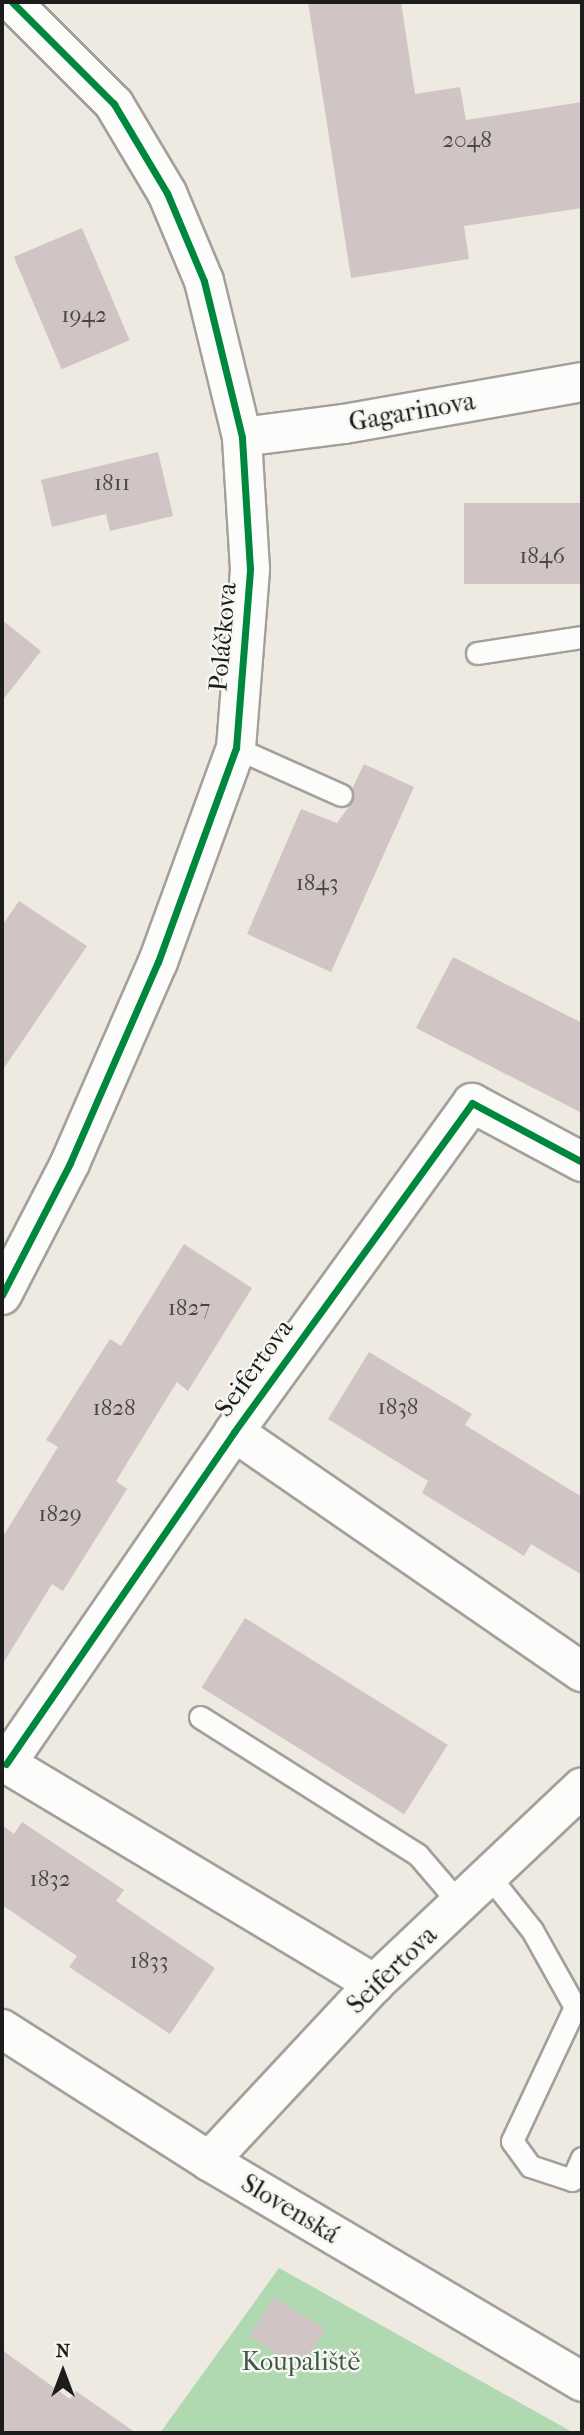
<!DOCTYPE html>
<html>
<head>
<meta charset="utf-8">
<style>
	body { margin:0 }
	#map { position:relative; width:584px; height:2435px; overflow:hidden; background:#eeeae1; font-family:"IM FELL French Canon",serif }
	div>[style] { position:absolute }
	.green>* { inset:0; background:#b0d9b2 }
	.building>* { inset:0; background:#d0c5c4; transform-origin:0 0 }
	.roads { filter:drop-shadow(2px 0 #a3a09b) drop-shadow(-2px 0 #a3a09b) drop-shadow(0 2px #a3a09b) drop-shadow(0 -2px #a3a09b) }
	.service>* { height:21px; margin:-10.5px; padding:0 10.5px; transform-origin:10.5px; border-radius:10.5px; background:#fcfcfa }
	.minor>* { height:38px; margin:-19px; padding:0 19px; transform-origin:19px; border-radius:19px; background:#fcfcfa }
	.cycleway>* { height:7px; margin:-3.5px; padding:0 3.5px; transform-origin:3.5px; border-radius:3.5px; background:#00873e }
	span { translate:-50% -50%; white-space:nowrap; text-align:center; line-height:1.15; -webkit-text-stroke:5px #f6f6f2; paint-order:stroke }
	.number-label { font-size:23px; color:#494646 }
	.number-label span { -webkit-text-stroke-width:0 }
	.street-label { font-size:26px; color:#1c1c1c }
	.park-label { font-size:26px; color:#3e5943 }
	.frame { position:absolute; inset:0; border:4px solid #1c1c1c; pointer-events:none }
	.north { position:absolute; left:28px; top:2337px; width:70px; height:70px; -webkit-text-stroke:5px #f6f6f2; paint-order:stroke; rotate:0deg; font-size:19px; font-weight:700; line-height:28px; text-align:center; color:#1c1c1c }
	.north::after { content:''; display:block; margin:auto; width:24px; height:32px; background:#1c1c1c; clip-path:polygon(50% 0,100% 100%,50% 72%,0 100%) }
</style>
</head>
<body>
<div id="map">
	<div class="green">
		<i style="clip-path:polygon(279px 2268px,574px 2433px,160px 2433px)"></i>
	</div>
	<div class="building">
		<i style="clip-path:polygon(308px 2px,401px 2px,415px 94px,460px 87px,466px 120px,582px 102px,582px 208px,464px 226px,469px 259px,351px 278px)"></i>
		<i style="left:82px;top:228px;width:122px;height:74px;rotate:67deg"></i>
		<i style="clip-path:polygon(158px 452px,173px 516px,110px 531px,106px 514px,52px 527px,41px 480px)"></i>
		<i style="left:582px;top:503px;width:81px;height:118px;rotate:90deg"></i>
		<i style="clip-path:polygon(2px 620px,41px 651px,2px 701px)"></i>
		<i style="clip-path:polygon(364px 764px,414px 787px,331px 972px,247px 934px,301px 809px,337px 823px,353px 801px,352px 789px)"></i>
		<i style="clip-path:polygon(19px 901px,87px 946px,2px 1071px,2px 926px)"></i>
		<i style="clip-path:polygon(453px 957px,582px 1023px,582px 1113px,416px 1028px)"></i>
		<i style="clip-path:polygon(184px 1244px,252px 1288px,188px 1391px,177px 1382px,116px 1481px,127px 1489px,63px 1591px,52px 1584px,2px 1665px,2px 1538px,58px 1447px,46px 1440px,110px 1339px,121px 1346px)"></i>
		<i style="clip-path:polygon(369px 1352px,472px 1414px,465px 1425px,582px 1497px,582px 1575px,531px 1544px,524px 1556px,422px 1493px,428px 1481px,328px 1419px)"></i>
		<i style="left:245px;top:1618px;width:239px;height:82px;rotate:32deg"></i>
		<i style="clip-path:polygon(22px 1822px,124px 1890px,116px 1901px,215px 1968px,170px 2034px,69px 1967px,77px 1956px,2px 1905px,2px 1825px,14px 1834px)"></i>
		<i style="left:274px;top:2297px;width:61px;height:47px;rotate:32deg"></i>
		<i style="clip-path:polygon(2px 2350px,70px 2399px,76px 2391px,136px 2433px,2px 2433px)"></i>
	</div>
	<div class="roads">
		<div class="service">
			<i style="left:477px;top:653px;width:106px;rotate:-8.7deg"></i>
			<i style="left:236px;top:748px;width:115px;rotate:24.1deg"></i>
			<i style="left:200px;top:1717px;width:258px;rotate:32.3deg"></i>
			<i style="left:418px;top:1855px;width:65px;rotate:49.4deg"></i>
			<i style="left:489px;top:1876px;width:69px;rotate:51.5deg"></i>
			<i style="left:532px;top:1930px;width:88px;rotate:60.8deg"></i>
			<i style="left:575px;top:2007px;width:8px;rotate:23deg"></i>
			<i style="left:575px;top:2007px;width:148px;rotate:115.2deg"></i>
			<i style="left:512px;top:2141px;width:31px;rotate:54deg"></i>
			<i style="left:530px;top:2166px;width:44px;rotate:18.4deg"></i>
			<i style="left:572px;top:2180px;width:24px;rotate:-66deg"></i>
		</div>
		<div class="minor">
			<i style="left:242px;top:437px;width:103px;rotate:-7.3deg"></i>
			<i style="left:344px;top:424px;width:242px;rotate:-10deg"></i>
			<i style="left:2px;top:1295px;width:148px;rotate:-62.7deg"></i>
			<i style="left:70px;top:1163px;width:219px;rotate:-66.4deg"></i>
			<i style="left:158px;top:962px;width:228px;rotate:-70deg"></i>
			<i style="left:236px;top:748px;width:180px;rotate:-85.5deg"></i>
			<i style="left:250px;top:569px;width:132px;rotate:-93.5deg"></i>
			<i style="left:242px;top:437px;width:161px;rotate:-103.7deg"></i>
			<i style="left:204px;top:281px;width:95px;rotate:-112.8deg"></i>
			<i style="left:167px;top:193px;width:104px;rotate:-120.8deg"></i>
			<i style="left:114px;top:104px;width:144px;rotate:-135deg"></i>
			<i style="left:234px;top:1432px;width:423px;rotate:34.6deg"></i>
			<i style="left:2px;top:1761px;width:434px;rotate:30.9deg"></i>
			<i style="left:6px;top:1764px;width:403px;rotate:-55.5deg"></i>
			<i style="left:234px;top:1432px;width:406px;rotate:-54.1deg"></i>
			<i style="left:472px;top:1103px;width:125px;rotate:28.2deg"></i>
			<i style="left:2px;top:2029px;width:246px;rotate:32.5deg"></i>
			<i style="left:209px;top:2161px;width:434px;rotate:30.6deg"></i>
			<i style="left:209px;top:2161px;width:242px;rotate:-47deg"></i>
			<i style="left:374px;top:1984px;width:286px;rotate:-43.4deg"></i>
		</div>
	</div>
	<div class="cycleway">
		<i style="left:2px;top:1295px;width:148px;rotate:-62.7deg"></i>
		<i style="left:70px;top:1163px;width:219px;rotate:-66.4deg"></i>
		<i style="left:158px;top:962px;width:228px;rotate:-70deg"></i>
		<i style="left:236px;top:748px;width:180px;rotate:-85.5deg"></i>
		<i style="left:250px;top:569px;width:132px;rotate:-93.5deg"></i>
		<i style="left:242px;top:437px;width:161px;rotate:-103.7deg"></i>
		<i style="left:204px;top:281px;width:95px;rotate:-112.8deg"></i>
		<i style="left:167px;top:193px;width:104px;rotate:-120.8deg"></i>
		<i style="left:114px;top:104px;width:144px;rotate:-135deg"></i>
		<i style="left:6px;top:1764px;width:403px;rotate:-55.5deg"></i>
		<i style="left:234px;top:1432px;width:406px;rotate:-54.1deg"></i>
		<i style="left:472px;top:1103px;width:125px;rotate:28.2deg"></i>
	</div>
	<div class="number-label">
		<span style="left:467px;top:140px">2048</span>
		<span style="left:84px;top:315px">1942</span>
		<span style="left:112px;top:483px">1811</span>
		<span style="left:542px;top:556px">1846</span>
		<span style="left:317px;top:883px">1843</span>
		<span style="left:189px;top:1308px">1827</span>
		<span style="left:398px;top:1407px">1838</span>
		<span style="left:114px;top:1408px">1828</span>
		<span style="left:60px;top:1514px">1829</span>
		<span style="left:50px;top:1879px">1832</span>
		<span style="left:149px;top:1961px">1833</span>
	</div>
	<div class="street-label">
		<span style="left:412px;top:412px;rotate:-10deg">Gagarinova</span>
		<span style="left:223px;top:637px;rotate:-85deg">Poláčkova</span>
		<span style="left:254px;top:1368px;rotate:-54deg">Seifertova</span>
		<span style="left:392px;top:1970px;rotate:-44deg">Seifertova</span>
		<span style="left:290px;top:2209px;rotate:31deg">Slovenská</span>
	</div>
	<div class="park-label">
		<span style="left:301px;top:2362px">Koupaliště</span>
	</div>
	<div class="frame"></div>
	<div class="north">N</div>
</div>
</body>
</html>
